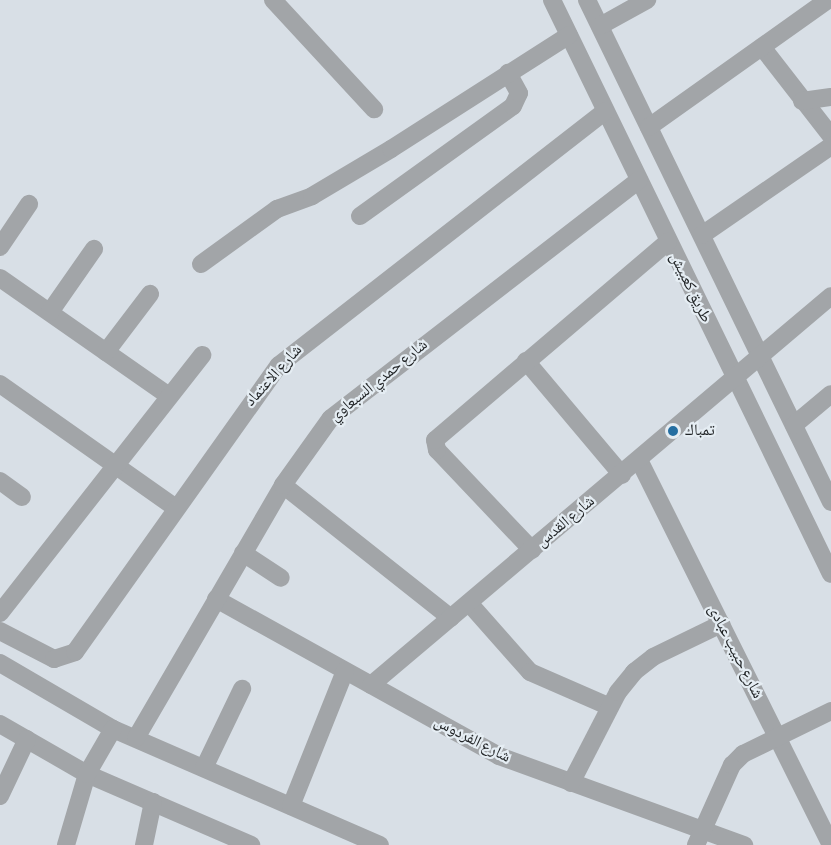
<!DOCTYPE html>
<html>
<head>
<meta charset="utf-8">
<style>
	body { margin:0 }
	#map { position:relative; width:831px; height:845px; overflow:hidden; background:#d8dfe6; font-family:"Sofia Sans Condensed","Noto Naskh Arabic",sans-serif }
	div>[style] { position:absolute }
	.minor>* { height:18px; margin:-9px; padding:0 9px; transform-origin:9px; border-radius:9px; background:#a2a5a8 }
	.dots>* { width:16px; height:16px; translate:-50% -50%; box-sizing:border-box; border:3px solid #e5edf3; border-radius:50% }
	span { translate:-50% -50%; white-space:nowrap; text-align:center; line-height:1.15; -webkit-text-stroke:4.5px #e5edf3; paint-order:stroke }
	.street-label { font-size:16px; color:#212426 }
	.poi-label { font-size:16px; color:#212426 }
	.left { translate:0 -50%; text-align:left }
</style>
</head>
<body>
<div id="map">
	<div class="minor">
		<i style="left:273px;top:0;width:149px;rotate:47.2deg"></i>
		<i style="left:552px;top:0;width:638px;rotate:64.08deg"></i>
		<i style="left:587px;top:0;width:558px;rotate:64.08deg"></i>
		<i style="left:600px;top:26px;width:54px;rotate:-29deg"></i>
		<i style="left:762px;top:47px;width:113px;rotate:52.2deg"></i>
		<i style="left:802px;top:101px;width:29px;rotate:-8deg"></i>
		<i style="left:649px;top:127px;width:219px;rotate:-35.4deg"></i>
		<i style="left:360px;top:216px;width:188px;rotate:-35.7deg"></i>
		<i style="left:513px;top:106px;width:14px;rotate:-65deg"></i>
		<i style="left:519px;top:93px;width:23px;rotate:-119deg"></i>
		<i style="left:702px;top:235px;width:157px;rotate:-34.6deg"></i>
		<i style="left:0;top:247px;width:52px;rotate:-56deg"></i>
		<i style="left:201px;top:264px;width:94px;rotate:-35.9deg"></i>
		<i style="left:277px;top:209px;width:37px;rotate:-20deg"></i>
		<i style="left:312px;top:196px;width:92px;rotate:-30.7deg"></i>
		<i style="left:391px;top:149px;width:211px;rotate:-32.6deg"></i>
		<i style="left:0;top:278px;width:205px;rotate:34.9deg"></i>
		<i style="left:50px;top:312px;width:77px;rotate:-55.1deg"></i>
		<i style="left:106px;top:352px;width:73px;rotate:-52.8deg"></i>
		<i style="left:526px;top:361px;width:149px;rotate:49.9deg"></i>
		<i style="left:0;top:384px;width:215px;rotate:35.2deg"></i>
		<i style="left:794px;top:425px;width:48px;rotate:-40deg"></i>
		<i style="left:639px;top:460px;width:430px;rotate:63.5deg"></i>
		<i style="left:0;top:481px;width:27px;rotate:36deg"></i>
		<i style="left:283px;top:485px;width:214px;rotate:38.4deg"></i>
		<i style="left:532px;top:550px;width:138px;rotate:-133.5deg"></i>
		<i style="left:437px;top:450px;width:10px;rotate:-101deg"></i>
		<i style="left:435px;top:440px;width:306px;rotate:-40.4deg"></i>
		<i style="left:243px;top:553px;width:45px;rotate:33.3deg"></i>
		<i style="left:216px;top:599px;width:324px;rotate:29deg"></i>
		<i style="left:499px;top:756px;width:261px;rotate:20deg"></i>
		<i style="left:469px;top:603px;width:92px;rotate:48.5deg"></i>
		<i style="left:530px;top:672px;width:87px;rotate:23.6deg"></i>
		<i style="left:0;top:613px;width:328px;rotate:-51.9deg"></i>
		<i style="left:0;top:631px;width:61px;rotate:27.4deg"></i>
		<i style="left:54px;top:659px;width:22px;rotate:-18deg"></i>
		<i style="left:75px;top:652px;width:352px;rotate:-54.6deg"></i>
		<i style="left:279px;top:365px;width:413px;rotate:-37.9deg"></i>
		<i style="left:0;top:663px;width:131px;rotate:30.3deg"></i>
		<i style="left:113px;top:729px;width:291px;rotate:23.5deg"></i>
		<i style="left:371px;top:685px;width:602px;rotate:-40.22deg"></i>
		<i style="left:0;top:724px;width:100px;rotate:29.9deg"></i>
		<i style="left:87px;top:774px;width:179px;rotate:23.4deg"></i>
		<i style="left:136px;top:738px;width:293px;rotate:-59.8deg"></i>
		<i style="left:283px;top:485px;width:82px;rotate:-54.4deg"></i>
		<i style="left:331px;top:418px;width:389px;rotate:-37.7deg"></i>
		<i style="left:204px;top:768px;width:88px;rotate:-64.3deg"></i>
		<i style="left:571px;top:783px;width:102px;rotate:-62.7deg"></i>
		<i style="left:618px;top:692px;width:26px;rotate:-51deg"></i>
		<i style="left:634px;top:672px;width:24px;rotate:-38deg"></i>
		<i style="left:653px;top:657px;width:76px;rotate:-25.9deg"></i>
		<i style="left:0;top:796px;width:63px;rotate:-64.7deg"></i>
		<i style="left:291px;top:806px;width:145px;rotate:-68.2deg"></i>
		<i style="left:66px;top:845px;width:74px;rotate:-73.5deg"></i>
		<i style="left:87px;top:774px;width:52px;rotate:-60deg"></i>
		<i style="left:144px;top:845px;width:44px;rotate:-78.2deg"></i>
		<i style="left:696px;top:845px;width:88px;rotate:-65.8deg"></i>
		<i style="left:732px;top:765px;width:16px;rotate:-45deg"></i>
		<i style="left:743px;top:754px;width:98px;rotate:-26deg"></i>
	</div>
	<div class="dots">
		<i style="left:673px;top:431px;background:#246ea1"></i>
	</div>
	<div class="street-label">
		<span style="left:690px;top:288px;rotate:64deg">طريق كعبيش</span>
		<span style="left:274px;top:376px;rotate:-48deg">شارع الاعتماد</span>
		<span style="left:379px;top:381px;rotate:-39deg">شارع حمدي السبعاوي</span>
		<span style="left:566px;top:522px;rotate:-40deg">شارع القدس</span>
		<span style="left:735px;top:652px;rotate:63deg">شارع حبيب عبادى</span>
		<span style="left:472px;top:740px;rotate:27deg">شارع الفردوس</span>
	</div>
	<div class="poi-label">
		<span class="left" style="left:685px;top:431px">تمباك</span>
	</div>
</div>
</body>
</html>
